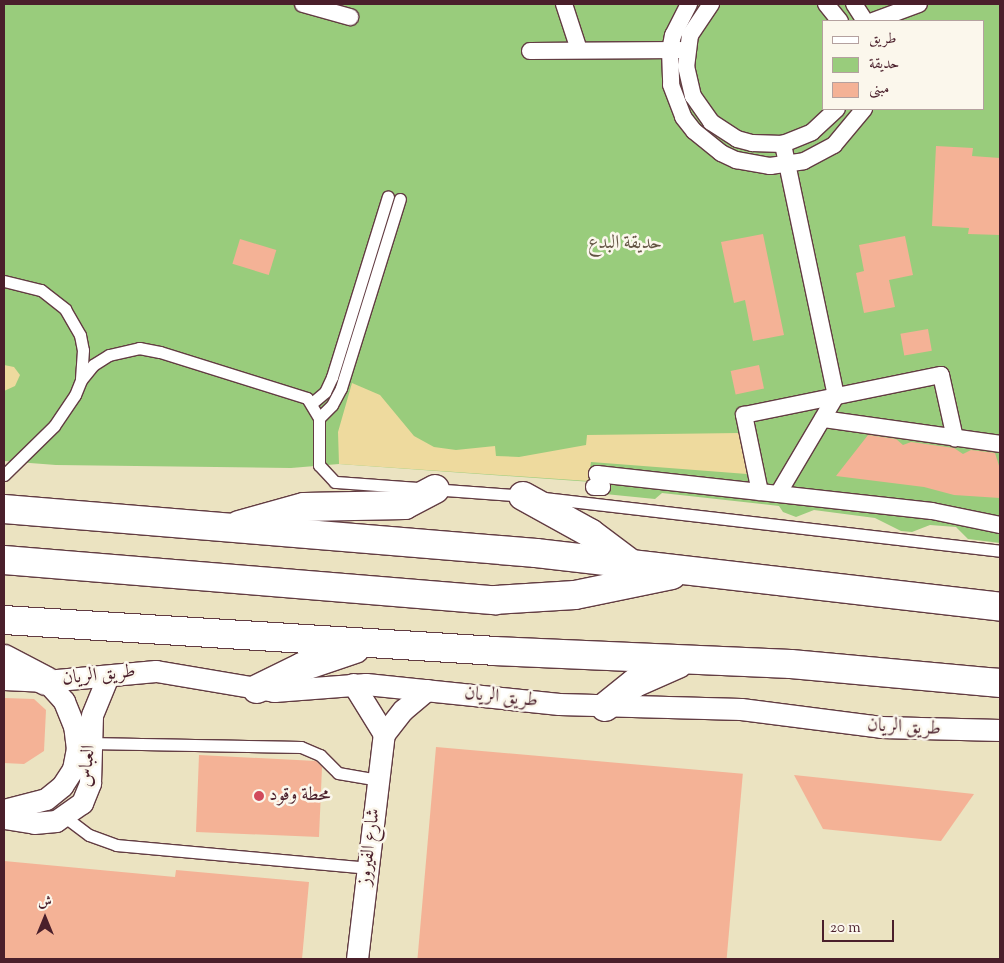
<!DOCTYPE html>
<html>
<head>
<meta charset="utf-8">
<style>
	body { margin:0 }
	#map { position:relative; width:1004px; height:963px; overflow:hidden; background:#ebe3c1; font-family:"Sorts Mill Goudy",Amiri,serif }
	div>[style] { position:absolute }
	.green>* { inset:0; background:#99cc7c }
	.sand>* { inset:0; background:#eeda9e }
	.building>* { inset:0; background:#f4b296; transform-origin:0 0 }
	.roads { filter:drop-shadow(1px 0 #623c42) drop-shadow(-1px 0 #623c42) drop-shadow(0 1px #623c42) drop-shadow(0 -1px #623c42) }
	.service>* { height:11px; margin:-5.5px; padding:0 5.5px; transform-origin:5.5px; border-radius:5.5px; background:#fff }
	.pedestrian>* { height:16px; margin:-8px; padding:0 8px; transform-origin:8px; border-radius:8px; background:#fff }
	.minor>* { height:21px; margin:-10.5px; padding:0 10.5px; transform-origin:10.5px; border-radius:10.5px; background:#fff }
	.primary>* { height:28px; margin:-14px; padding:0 14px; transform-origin:14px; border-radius:14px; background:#fff }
	.dots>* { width:14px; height:14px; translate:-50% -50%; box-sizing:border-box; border:2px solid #fbf7ec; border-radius:50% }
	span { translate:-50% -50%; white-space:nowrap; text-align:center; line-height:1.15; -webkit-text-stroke:5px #fbf7ec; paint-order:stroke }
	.park-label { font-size:19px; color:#625343 }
	.street-label { font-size:19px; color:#4a1f2b }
	.poi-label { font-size:19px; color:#4a1f2b }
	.left { translate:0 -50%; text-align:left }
	.frame { position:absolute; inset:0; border:5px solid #4a1f2b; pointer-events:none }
	.legend { position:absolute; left:822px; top:20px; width:162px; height:90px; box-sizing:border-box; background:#fbf7ec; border:1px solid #b4a19f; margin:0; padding:6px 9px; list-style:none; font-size:15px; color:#4a1f2b }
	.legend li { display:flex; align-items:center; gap:10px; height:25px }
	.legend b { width:25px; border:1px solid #b4a19f }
	.north { position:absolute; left:20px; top:893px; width:50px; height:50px; -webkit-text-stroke:4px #fbf7ec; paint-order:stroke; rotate:0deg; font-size:14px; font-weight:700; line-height:20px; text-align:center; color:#4a1f2b }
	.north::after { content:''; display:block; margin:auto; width:18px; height:22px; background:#4a1f2b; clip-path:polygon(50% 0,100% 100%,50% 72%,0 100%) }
	.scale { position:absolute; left:822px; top:920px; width:72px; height:22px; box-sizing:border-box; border:2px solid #4a1f2b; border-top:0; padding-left:6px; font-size:15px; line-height:18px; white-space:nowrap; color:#4a1f2b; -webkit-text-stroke:4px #fbf7ec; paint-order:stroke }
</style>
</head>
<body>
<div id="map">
	<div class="green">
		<i style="clip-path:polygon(evenodd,4px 4px,1000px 4px,1000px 543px,968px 539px,956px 527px,930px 525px,912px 532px,901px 531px,875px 518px,814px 510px,796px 517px,783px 512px,779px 506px,662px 493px,655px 499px,595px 493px,592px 482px,339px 464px,291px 468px,56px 465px,4px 461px,4px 4px,823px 21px,983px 21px,983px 109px,823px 109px,823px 21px)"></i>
	</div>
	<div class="sand">
		<i style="clip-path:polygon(4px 365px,14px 367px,20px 375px,15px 386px,4px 391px)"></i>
		<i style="clip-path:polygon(352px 383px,380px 395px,414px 436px,434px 447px,456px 450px,495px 446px,496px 456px,519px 457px,586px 445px,587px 435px,739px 433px,747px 474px,591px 462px,588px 481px,339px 464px,338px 432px)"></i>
	</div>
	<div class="building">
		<i style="clip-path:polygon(936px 146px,973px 148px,972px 156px,1000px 158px,1000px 235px,968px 234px,969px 228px,932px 226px)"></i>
		<i style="clip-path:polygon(763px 234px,784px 335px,753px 341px,745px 300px,734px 303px,721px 242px)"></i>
		<i style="clip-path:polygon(905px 236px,913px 275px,889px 280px,895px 307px,864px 313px,856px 273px,864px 271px,859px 245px)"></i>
		<i style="left:240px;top:239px;width:38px;height:26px;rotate:17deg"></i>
		<i style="left:928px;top:329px;width:22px;height:28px;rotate:80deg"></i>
		<i style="left:759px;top:365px;width:24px;height:29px;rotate:78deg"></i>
		<i style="clip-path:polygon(868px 435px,896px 439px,903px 445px,911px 442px,954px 448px,963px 454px,971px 450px,995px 453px,1000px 469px,1000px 498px,954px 495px,924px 487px,836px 476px)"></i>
		<i style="clip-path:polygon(4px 698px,34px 699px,46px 710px,44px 751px,24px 764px,4px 763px)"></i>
		<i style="left:436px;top:747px;width:308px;height:213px;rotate:5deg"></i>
		<i style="clip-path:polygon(199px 755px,316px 761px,322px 767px,319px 837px,196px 832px)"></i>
		<i style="clip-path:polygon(794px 775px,974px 794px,941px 841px,823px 829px)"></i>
		<i style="clip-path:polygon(4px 861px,175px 877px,176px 870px,309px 882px,302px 959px,4px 959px)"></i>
	</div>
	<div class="roads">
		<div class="service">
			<i style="left:4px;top:281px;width:38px;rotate:14deg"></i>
			<i style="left:41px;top:290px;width:31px;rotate:38deg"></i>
			<i style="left:65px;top:309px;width:30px;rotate:60deg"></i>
			<i style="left:80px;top:335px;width:15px;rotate:79deg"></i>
			<i style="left:83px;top:350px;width:28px;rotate:94deg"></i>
			<i style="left:312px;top:403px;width:17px;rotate:-40deg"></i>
			<i style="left:325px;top:392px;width:17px;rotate:-65deg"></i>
			<i style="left:332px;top:377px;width:189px;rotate:-72.8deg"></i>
			<i style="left:319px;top:418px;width:18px;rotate:-45deg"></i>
			<i style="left:332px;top:405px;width:19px;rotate:-62deg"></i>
			<i style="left:341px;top:388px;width:198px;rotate:-72.7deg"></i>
			<i style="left:4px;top:475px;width:70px;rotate:-44.4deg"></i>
			<i style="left:54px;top:426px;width:37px;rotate:-56deg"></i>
			<i style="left:75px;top:395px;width:16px;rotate:-68deg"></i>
			<i style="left:81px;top:380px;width:19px;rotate:-51deg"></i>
			<i style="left:93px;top:365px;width:19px;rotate:-32deg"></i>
			<i style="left:109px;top:355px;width:31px;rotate:-13deg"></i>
			<i style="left:139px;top:348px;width:21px;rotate:11deg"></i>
			<i style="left:160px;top:352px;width:154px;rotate:17.4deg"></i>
			<i style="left:307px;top:398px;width:23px;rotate:59deg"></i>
			<i style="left:319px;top:418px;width:47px;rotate:90deg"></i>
			<i style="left:319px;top:465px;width:23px;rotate:47deg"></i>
			<i style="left:335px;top:482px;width:190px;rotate:4.2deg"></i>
			<i style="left:544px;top:498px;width:459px;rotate:6.6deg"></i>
			<i style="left:88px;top:743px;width:213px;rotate:1.1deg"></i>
			<i style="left:301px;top:747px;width:21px;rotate:23deg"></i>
			<i style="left:320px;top:755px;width:25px;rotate:45deg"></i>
			<i style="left:338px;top:773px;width:42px;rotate:9.7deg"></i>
			<i style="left:65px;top:817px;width:30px;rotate:37deg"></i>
			<i style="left:89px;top:835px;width:29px;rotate:20deg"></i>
			<i style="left:116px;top:845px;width:252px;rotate:5.2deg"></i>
		</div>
		<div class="pedestrian">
			<i style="left:303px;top:4px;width:49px;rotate:15.5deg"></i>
			<i style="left:564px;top:4px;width:48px;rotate:71.9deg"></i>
			<i style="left:689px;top:4px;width:35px;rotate:117deg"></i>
			<i style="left:673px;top:35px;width:15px;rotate:101deg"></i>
			<i style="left:670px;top:50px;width:35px;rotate:88deg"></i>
			<i style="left:671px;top:85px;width:34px;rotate:69deg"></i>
			<i style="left:683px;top:117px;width:18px;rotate:52deg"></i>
			<i style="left:694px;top:131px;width:35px;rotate:39deg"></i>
			<i style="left:721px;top:153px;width:17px;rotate:25deg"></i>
			<i style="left:736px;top:160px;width:35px;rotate:10deg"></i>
			<i style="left:770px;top:166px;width:34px;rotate:-8deg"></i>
			<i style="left:804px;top:161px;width:34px;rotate:-28deg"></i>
			<i style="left:834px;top:145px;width:47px;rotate:-50.2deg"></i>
			<i style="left:711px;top:4px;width:37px;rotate:124deg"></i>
			<i style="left:690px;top:35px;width:31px;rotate:97deg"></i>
			<i style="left:686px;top:66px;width:31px;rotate:77deg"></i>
			<i style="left:693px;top:96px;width:32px;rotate:55deg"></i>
			<i style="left:711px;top:122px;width:31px;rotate:33deg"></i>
			<i style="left:737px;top:139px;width:16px;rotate:15deg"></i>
			<i style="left:752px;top:143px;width:31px;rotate:2deg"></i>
			<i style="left:783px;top:144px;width:31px;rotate:-22deg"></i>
			<i style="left:812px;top:132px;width:34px;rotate:-43deg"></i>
			<i style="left:826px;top:4px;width:22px;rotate:51deg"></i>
			<i style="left:854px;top:4px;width:20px;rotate:57deg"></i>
			<i style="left:873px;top:21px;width:49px;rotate:-20.3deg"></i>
			<i style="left:530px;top:51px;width:150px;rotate:-0.4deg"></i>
			<i style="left:823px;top:419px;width:179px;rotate:8deg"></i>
			<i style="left:594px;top:487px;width:8px"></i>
			<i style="left:602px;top:487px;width:14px;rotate:-111deg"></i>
			<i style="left:597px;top:474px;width:337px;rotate:6.3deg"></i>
			<i style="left:932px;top:511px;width:69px;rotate:11.6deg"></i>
			<i style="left:760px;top:492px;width:79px;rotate:-101.7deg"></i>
			<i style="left:744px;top:415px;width:201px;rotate:-11.5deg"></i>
			<i style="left:941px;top:375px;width:65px;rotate:77.5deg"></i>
			<i style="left:778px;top:494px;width:114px;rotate:-59.4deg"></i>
			<i style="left:836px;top:396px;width:258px;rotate:-101.9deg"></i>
		</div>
		<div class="minor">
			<i style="left:4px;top:679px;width:42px;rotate:2.7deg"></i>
			<i style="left:46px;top:681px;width:110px;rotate:-5.2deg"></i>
			<i style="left:156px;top:671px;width:120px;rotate:9.6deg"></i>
			<i style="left:274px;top:691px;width:92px;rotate:-4.4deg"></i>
			<i style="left:366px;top:684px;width:194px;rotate:5.9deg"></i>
			<i style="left:559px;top:704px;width:182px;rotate:1.6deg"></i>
			<i style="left:741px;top:709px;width:141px;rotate:7.3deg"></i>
			<i style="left:881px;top:727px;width:119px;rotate:1.4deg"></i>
			<i style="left:353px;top:684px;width:59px;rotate:58.2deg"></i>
			<i style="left:4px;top:810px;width:43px;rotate:-14.7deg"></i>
			<i style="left:46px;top:799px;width:21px;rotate:-39deg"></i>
			<i style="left:62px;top:786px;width:20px;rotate:-57deg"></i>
			<i style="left:73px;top:769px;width:20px;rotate:-79deg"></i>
			<i style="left:77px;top:749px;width:23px;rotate:-97deg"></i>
			<i style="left:74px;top:726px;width:27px;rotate:-112deg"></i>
			<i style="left:64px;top:701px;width:27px;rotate:-132deg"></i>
			<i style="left:4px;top:818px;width:30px;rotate:9deg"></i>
			<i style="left:34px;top:823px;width:22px;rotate:-5deg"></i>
			<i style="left:56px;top:821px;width:32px;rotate:-35deg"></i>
			<i style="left:82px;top:803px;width:22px;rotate:-68deg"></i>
			<i style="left:90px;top:783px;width:68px;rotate:-88.3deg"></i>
			<i style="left:92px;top:715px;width:42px;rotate:-67.7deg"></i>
			<i style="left:357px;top:959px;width:227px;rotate:-83.2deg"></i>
			<i style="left:384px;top:734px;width:31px;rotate:-52deg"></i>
			<i style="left:403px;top:710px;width:31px;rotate:-40deg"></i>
		</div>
		<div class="primary">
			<i style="left:523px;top:496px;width:77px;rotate:28.9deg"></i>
			<i style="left:590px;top:533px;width:50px;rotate:36.9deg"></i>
			<i style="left:4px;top:509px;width:534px;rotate:4.73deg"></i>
			<i style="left:536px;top:553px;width:467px;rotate:6.6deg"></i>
			<i style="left:239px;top:525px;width:67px;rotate:-15.5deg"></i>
			<i style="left:304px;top:507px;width:101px;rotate:-1.1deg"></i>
			<i style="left:405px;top:505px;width:34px;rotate:-28deg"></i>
			<i style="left:4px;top:560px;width:493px;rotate:4.7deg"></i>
			<i style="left:495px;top:600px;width:80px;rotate:-3.6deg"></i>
			<i style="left:575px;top:595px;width:99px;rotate:-11.7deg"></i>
			<i style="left:4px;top:620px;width:491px;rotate:3.6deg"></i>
			<i style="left:494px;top:651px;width:297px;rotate:2.5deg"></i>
			<i style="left:791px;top:664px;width:210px;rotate:5.2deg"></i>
			<i style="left:4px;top:659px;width:47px;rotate:27.6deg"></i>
			<i style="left:257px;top:689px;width:50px;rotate:-26.1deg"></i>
			<i style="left:302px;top:667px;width:56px;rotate:-18.8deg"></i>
			<i style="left:605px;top:707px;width:38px;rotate:-39deg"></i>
			<i style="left:635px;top:683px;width:47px;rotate:-23.8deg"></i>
		</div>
	</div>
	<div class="dots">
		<i style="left:259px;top:796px;background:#d1495b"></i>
	</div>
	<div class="park-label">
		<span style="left:625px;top:244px">حديقة البدع</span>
	</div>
	<div class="street-label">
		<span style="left:99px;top:676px;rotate:-6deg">طريق الريان</span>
		<span style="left:501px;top:698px;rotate:6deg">طريق الريان</span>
		<span style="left:904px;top:728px;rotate:3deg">طريق الريان</span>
		<span style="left:88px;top:766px;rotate:-85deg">العباس</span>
		<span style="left:370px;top:847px;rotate:-83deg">شارع الفيروز</span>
	</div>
	<div class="poi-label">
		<span class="left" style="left:269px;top:796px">محطة وقود</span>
	</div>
	<div class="frame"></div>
	<ul class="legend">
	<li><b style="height:6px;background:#fff"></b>طريق</li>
	<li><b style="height:14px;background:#99cc7c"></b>حديقة</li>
	<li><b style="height:14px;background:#f4b296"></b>مبنى</li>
	</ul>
	<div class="north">ش</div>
	<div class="scale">20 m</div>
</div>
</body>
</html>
